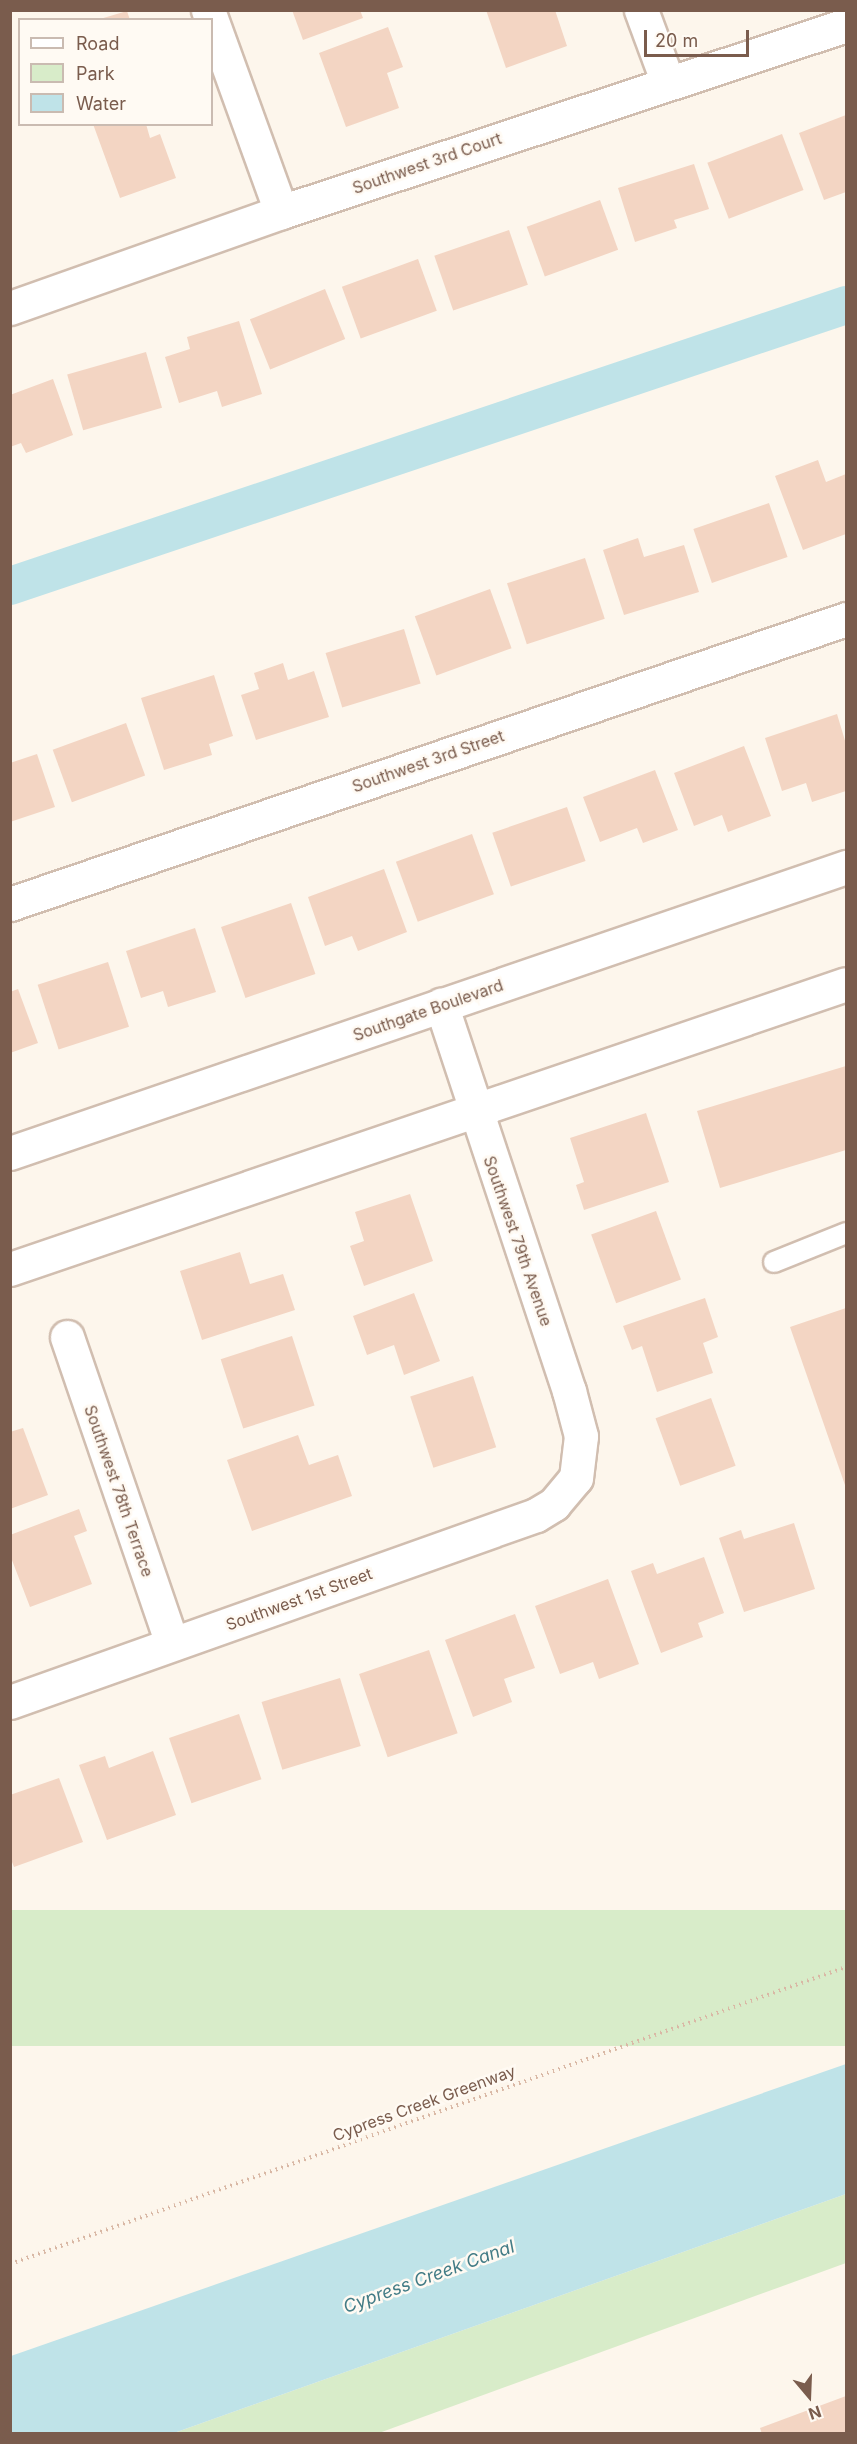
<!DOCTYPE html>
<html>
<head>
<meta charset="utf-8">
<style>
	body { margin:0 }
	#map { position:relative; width:857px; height:2444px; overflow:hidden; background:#fdf6ec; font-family:Inter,sans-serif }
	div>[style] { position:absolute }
	.green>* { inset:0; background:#d8ecc9; transform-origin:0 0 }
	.water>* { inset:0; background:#bfe3e8 }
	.canal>* { height:38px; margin:-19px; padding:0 19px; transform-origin:19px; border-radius:19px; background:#bfe3e8 }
	.building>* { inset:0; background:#f3d5c3; transform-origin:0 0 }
	.path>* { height:4px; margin-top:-2px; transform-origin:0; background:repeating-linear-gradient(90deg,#d9b8a5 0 1.5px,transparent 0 6px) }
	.roads { filter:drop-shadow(2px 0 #d1beb0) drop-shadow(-2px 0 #d1beb0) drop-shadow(0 2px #d1beb0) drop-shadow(0 -2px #d1beb0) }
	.lane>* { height:20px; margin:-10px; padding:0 10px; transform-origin:10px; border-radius:10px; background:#fff }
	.street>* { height:33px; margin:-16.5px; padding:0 16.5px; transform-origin:16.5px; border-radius:16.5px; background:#fff }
	.secondary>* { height:33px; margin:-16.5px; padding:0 16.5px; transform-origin:16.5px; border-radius:16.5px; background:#fff }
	span { translate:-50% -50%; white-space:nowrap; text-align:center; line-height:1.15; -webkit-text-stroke:5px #fffaf3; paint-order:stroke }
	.street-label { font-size:16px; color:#7a5c4d }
	.water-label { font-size:18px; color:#437c86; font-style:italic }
	.frame { position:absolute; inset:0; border:12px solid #7a5c4d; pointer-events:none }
	.legend { position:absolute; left:18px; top:18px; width:195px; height:108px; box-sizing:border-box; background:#fffaf3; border:2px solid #cabbb1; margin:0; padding:8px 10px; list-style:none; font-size:18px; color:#7a5c4d }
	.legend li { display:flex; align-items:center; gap:12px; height:30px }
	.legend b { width:30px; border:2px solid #cabbb1 }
	.north { position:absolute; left:779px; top:2366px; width:60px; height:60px; -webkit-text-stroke:4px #fffaf3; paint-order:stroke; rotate:161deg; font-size:16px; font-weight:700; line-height:24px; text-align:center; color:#7a5c4d }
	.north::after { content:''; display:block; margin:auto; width:21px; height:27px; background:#7a5c4d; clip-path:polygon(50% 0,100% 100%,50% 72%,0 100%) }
	.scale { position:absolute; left:644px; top:30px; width:105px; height:27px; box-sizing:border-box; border:3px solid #7a5c4d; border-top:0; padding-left:8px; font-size:18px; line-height:21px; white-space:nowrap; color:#7a5c4d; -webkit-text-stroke:4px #fffaf3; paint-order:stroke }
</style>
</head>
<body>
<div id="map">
	<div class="green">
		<i style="left:846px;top:1910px;width:136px;height:887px;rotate:90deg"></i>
		<i style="clip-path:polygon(846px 2194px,846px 2263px,379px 2433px,174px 2433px)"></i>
	</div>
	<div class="water">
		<i style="clip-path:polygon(846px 2064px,846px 2194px,174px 2433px,11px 2433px,11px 2356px)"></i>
	</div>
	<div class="canal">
		<i style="left:10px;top:586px;width:882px;rotate:-18.58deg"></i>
	</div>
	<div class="building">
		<i style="clip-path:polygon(292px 10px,360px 10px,363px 18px,303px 40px)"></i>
		<i style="clip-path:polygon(486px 10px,555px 10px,567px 46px,506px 68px)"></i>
		<i style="clip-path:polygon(127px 11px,130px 20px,100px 20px,100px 19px)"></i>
		<i style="clip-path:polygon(388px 27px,403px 67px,387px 73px,399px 108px,346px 127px,319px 53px)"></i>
		<i style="clip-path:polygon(846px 115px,846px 192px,824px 200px,799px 133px)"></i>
		<i style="clip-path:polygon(93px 124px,146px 124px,150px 138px,160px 134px,176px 178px,120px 198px)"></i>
		<i style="left:782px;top:134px;width:60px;height:80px;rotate:69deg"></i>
		<i style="clip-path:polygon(694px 164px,709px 209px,674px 220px,677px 228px,635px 242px,618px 188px)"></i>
		<i style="left:600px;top:200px;width:53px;height:78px;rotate:70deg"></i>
		<i style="left:509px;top:230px;width:58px;height:79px;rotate:71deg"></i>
		<i style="left:418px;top:259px;width:55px;height:81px;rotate:70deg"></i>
		<i style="left:325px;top:289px;width:54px;height:81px;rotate:68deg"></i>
		<i style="clip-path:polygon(239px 321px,262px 394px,222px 407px,217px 391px,179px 403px,165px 357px,190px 349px,187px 337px)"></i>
		<i style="left:146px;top:352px;width:58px;height:82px;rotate:74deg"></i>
		<i style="clip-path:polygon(53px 379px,73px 435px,26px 453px,21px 443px,10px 447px,10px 395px)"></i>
		<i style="clip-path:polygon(818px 460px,826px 482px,846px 474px,846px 534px,803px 550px,775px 476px)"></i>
		<i style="left:769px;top:503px;width:57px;height:80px;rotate:71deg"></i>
		<i style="clip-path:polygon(638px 538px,644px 557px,684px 545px,699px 592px,624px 615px,603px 550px)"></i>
		<i style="left:585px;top:558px;width:64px;height:82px;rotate:72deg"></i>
		<i style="left:490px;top:589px;width:63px;height:80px;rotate:70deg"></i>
		<i style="left:404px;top:629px;width:57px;height:82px;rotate:73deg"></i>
		<i style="clip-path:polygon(283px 663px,288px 680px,314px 671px,329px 717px,256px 740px,241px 695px,259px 689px,254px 673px)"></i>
		<i style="clip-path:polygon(214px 675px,233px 736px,209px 744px,212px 755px,164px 770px,141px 698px)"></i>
		<i style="clip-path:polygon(837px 714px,846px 744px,846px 791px,812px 802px,806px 783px,782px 791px,765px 738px)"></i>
		<i style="left:126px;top:723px;width:56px;height:78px;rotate:70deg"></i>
		<i style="clip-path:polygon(744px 746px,771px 816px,728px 832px,722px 815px,694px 826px,674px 773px)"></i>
		<i style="clip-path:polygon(37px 754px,55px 807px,10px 822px,10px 763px)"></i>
		<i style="clip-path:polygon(655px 770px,678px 830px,643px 843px,637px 828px,600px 842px,583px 797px)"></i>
		<i style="left:567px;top:807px;width:57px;height:79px;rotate:71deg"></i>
		<i style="left:472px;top:834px;width:64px;height:81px;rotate:70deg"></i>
		<i style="clip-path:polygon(384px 869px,407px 932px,358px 951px,352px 936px,325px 946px,308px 897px)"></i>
		<i style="left:291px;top:903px;width:75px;height:74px;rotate:71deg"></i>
		<i style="clip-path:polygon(195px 928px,216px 992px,168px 1007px,163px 991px,141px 998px,126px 951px)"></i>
		<i style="left:108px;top:962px;width:68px;height:74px;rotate:72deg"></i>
		<i style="clip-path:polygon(18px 989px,38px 1043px,10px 1053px,10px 992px)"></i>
		<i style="clip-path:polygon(846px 1066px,846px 1150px,720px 1188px,697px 1111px)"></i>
		<i style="clip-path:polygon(646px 1113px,669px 1182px,584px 1210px,576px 1185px,584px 1182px,570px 1138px)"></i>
		<i style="clip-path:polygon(410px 1194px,433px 1261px,364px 1286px,350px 1246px,364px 1241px,355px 1212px)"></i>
		<i style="left:656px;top:1211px;width:73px;height:69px;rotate:70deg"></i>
		<i style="clip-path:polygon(240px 1252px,250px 1284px,283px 1274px,295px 1310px,202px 1340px,180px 1271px)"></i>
		<i style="clip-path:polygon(414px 1293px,440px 1361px,404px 1375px,394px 1345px,367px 1355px,353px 1316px)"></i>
		<i style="clip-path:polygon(705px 1298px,718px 1337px,703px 1343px,713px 1373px,657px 1392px,642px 1346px,632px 1350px,623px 1326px)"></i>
		<i style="clip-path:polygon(846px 1308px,846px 1488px,790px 1327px)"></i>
		<i style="left:292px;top:1336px;width:73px;height:75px;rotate:72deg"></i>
		<i style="left:473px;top:1376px;width:75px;height:66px;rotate:72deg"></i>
		<i style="left:711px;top:1398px;width:72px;height:59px;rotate:70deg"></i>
		<i style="clip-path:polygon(23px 1428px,48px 1495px,10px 1509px,10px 1432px)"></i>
		<i style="clip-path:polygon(298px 1435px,309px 1465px,338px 1455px,352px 1496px,252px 1531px,227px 1460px)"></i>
		<i style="clip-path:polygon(79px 1509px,87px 1531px,74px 1536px,92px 1584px,30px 1607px,10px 1555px,10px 1535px)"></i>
		<i style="clip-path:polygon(794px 1523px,815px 1589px,744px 1612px,719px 1538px,741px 1530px,744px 1539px)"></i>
		<i style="clip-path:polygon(704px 1557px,724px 1613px,698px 1623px,703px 1637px,661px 1653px,631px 1571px,653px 1563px,657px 1574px)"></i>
		<i style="clip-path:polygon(608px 1579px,639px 1664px,599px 1679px,593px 1662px,560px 1674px,535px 1606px)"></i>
		<i style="clip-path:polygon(515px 1614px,535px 1668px,504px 1679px,512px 1702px,473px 1717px,445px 1640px)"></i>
		<i style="left:429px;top:1650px;width:88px;height:74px;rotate:71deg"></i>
		<i style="left:340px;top:1678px;width:71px;height:82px;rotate:73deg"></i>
		<i style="left:239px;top:1714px;width:69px;height:74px;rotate:71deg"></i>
		<i style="clip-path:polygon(153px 1751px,176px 1815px,107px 1840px,79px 1765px,105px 1756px,109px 1768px)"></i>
		<i style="clip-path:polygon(59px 1778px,83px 1842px,14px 1867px,10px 1857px,10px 1795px)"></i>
		<i style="clip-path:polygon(846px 2396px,846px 2434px,762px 2434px,760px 2428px)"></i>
	</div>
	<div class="path">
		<i style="left:10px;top:2264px;width:887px;rotate:-19.56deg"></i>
	</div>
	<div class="roads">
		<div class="lane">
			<i style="left:774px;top:1262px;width:78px;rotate:-21.9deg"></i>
		</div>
		<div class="street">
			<i style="left:208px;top:10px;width:215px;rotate:70.1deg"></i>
			<i style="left:641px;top:10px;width:78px;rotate:69.7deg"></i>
			<i style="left:10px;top:308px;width:288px;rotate:-19.5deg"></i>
			<i style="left:281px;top:212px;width:595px;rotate:-18.31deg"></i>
			<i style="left:10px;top:904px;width:883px;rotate:-18.82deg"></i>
			<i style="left:67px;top:1337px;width:324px;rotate:71.1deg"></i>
			<i style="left:10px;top:1702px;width:558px;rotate:-19.57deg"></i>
			<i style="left:536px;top:1515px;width:21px;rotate:-31deg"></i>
			<i style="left:554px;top:1504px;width:34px;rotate:-50deg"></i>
			<i style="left:576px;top:1478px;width:42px;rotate:-83.2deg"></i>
			<i style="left:581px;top:1436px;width:47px;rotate:-104.9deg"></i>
			<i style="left:569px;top:1391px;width:407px;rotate:-108.3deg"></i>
		</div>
		<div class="secondary">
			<i style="left:10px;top:1153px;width:884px;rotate:-18.89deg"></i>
			<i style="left:10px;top:1269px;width:883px;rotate:-18.82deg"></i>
		</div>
	</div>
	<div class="street-label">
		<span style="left:427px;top:163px;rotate:-19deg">Southwest 3rd Court</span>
		<span style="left:428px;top:761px;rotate:-19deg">Southwest 3rd Street</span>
		<span style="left:428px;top:1010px;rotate:-19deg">Southgate Boulevard</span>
		<span style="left:518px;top:1241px;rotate:71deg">Southwest 79th Avenue</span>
		<span style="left:119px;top:1491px;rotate:71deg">Southwest 78th Terrace</span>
		<span style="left:299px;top:1599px;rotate:-20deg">Southwest 1st Street</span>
		<span style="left:424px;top:2103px;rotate:-20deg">Cypress Creek Greenway</span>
	</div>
	<div class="water-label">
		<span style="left:429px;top:2277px;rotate:-20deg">Cypress Creek Canal</span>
	</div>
	<div class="frame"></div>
	<ul class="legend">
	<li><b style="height:8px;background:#fff"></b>Road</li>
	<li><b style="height:16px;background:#d8ecc9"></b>Park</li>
	<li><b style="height:16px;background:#bfe3e8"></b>Water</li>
	</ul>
	<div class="north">N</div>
	<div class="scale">20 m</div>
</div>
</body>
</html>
